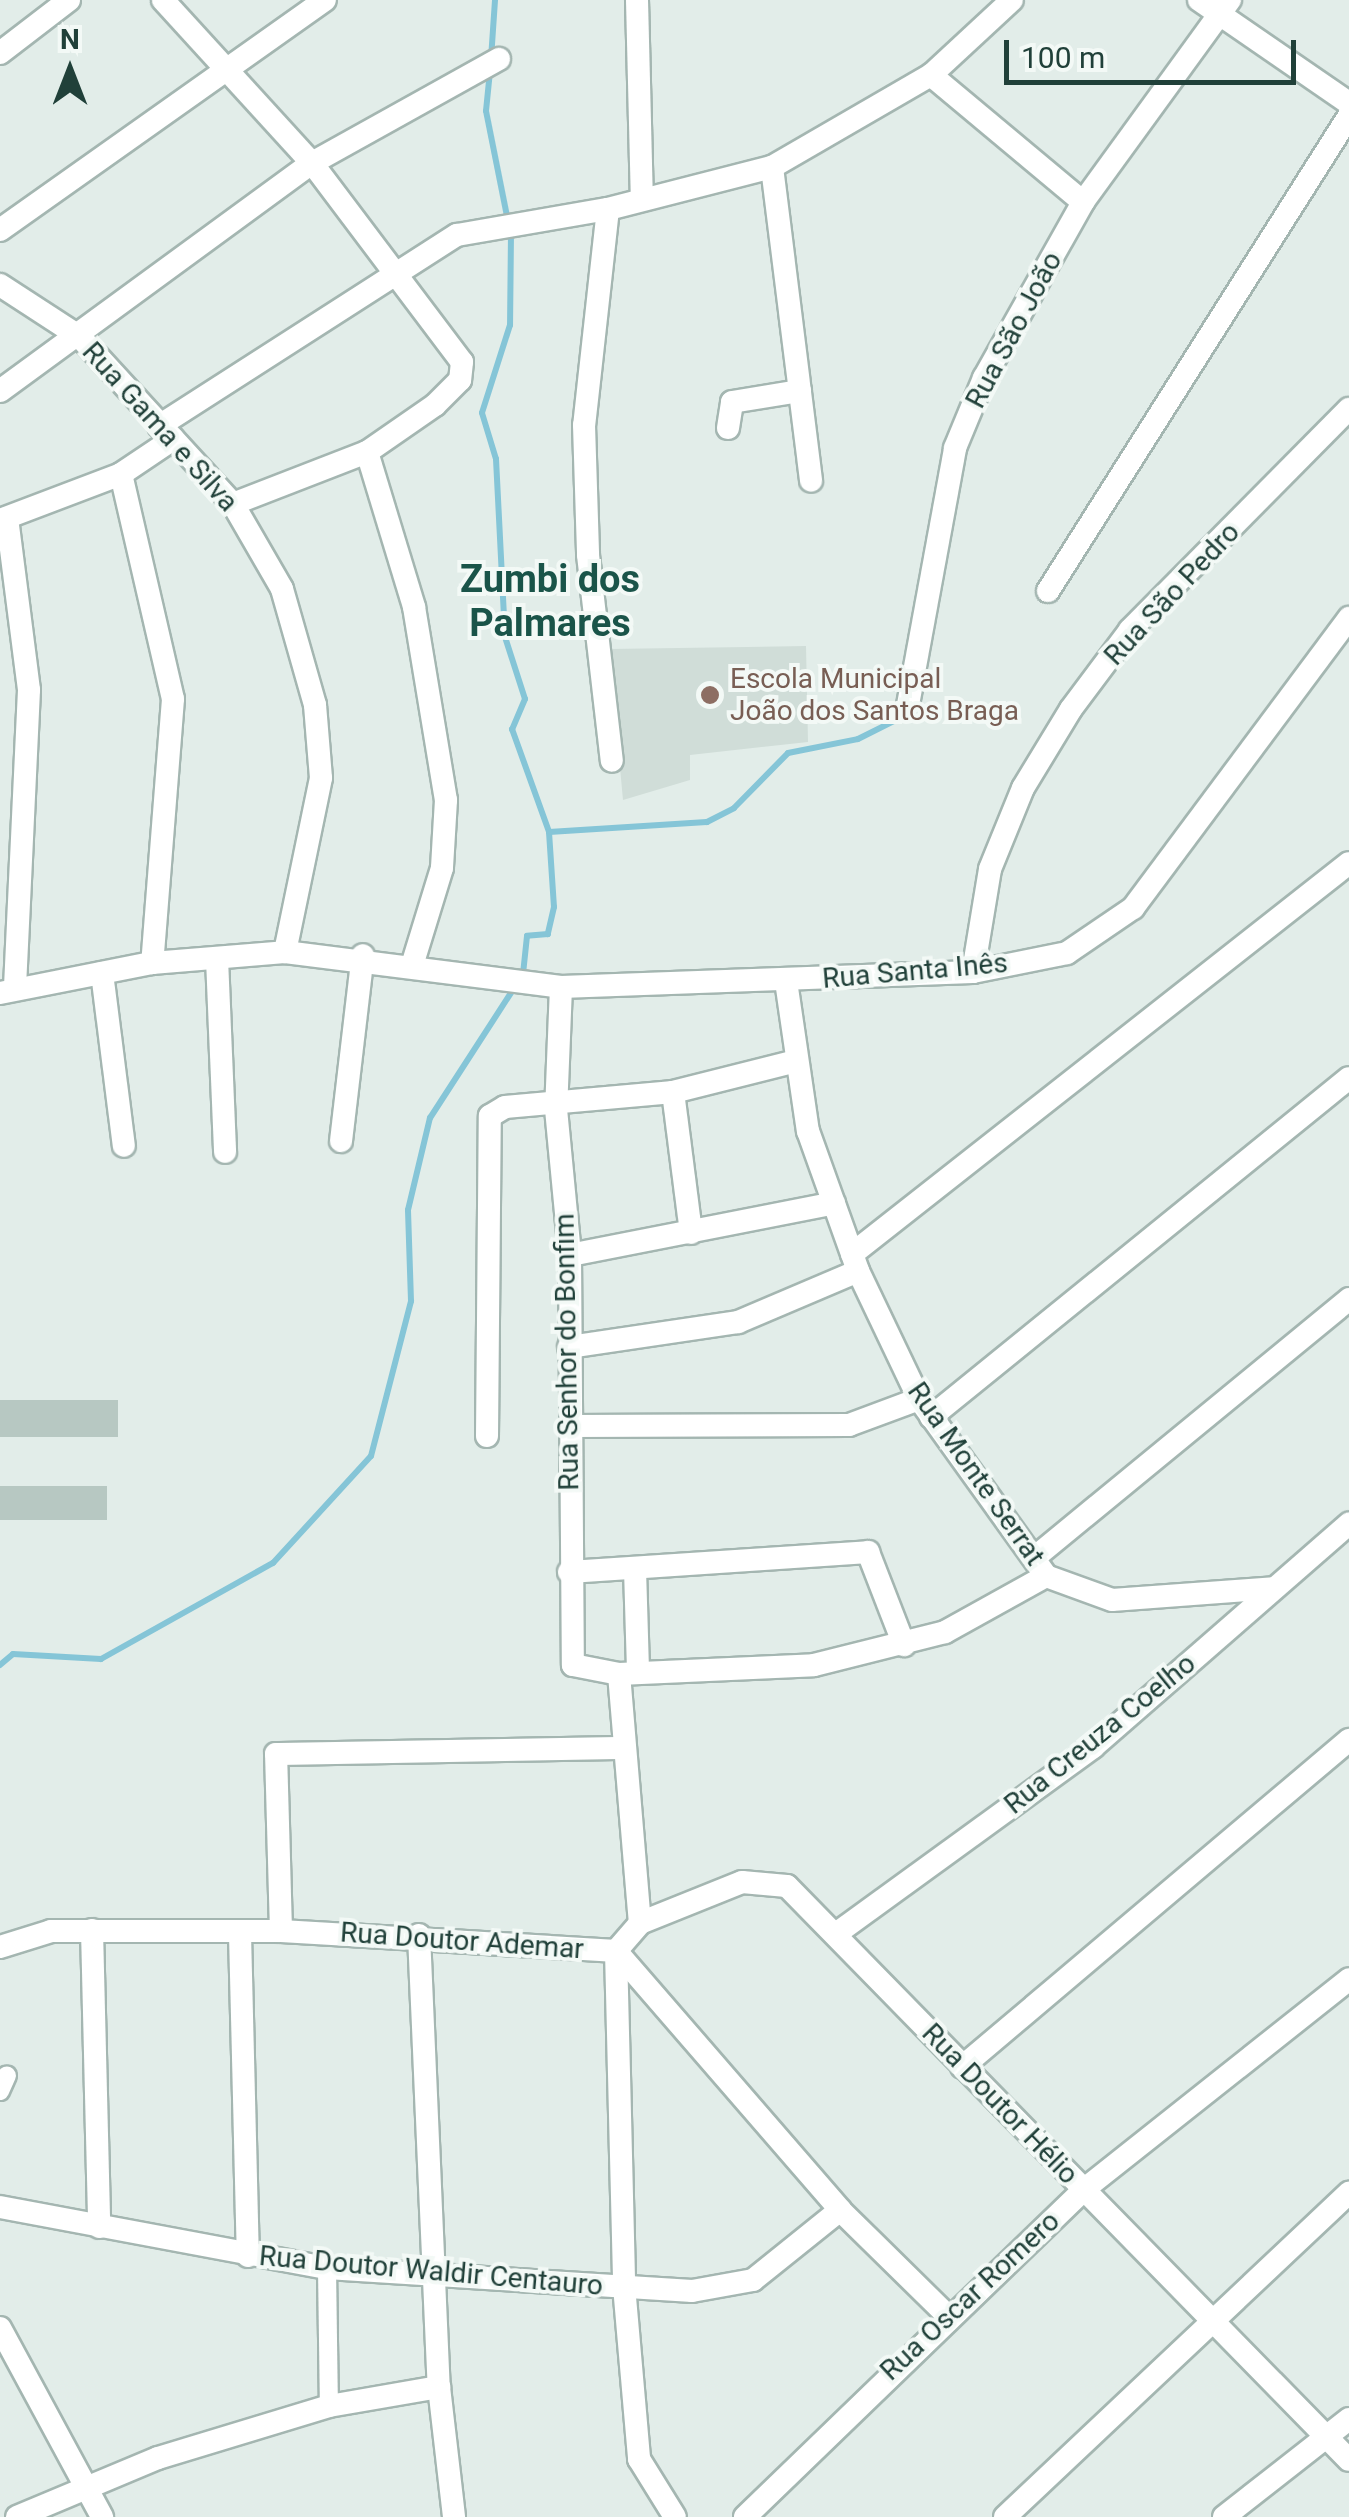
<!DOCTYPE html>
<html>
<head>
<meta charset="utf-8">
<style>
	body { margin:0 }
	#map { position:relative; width:1349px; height:2517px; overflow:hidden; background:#e2ede9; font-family:Roboto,sans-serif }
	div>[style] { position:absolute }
	.built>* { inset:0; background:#d0ddd8 }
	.stream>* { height:6px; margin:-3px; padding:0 3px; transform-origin:3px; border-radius:3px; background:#85c5d7 }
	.building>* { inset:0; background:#b7c8c2; transform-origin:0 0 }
	.roads { filter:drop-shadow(2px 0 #a4b6b1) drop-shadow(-2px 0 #a4b6b1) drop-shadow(0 2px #a4b6b1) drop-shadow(0 -2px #a4b6b1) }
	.pedestrian>* { height:18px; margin:-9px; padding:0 9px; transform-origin:9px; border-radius:9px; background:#fff }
	.minor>* { height:22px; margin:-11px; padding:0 11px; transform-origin:11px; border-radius:11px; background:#fff }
	.dots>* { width:28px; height:28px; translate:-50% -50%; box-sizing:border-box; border:5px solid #f3f9f6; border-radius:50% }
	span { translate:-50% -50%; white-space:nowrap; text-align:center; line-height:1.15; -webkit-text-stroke:8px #f3f9f6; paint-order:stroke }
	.street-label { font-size:28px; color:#204039 }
	.education-label { font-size:28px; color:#785e54 }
	.left { translate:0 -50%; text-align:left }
	.district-label { font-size:38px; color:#1a5449; font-weight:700 }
	.north { position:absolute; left:20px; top:20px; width:100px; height:100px; -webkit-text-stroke:8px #f3f9f6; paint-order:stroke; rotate:0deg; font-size:28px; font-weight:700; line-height:40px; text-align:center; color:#204039 }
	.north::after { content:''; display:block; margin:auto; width:35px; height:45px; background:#204039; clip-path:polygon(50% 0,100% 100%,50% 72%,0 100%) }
	.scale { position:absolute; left:1004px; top:40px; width:292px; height:45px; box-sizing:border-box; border:5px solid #204039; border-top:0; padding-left:12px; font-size:30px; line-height:35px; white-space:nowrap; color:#204039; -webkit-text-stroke:8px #f3f9f6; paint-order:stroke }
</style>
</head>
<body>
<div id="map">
	<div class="built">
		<i style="clip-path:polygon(806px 646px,808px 742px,690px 755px,690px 780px,623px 800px,609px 649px)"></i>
	</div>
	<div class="stream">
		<i style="left:491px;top:59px;width:59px;rotate:-86.1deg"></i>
		<i style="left:490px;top:71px;width:40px;rotate:95.7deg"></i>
		<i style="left:486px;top:111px;width:112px;rotate:78.7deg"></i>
		<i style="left:511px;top:233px;width:92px;rotate:90.6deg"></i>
		<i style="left:510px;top:325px;width:92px;rotate:107.7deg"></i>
		<i style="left:482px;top:413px;width:48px;rotate:73.1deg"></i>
		<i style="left:496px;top:459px;width:178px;rotate:87.1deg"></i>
		<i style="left:505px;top:637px;width:65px;rotate:72.1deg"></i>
		<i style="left:525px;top:699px;width:33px;rotate:113deg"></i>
		<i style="left:512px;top:729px;width:109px;rotate:70.2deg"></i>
		<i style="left:549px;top:832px;width:75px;rotate:86.2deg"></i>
		<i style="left:554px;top:907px;width:28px;rotate:103deg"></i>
		<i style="left:548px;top:934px;width:21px;rotate:175deg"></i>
		<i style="left:527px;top:936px;width:39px;rotate:96deg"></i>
		<i style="left:549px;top:832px;width:158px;rotate:-3.6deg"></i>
		<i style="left:707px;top:822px;width:30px;rotate:-27deg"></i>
		<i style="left:734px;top:808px;width:77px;rotate:-45.5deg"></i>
		<i style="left:788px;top:753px;width:71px;rotate:-11.3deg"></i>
		<i style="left:858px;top:739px;width:45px;rotate:-26.6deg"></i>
		<i style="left:0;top:1665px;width:17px;rotate:-40deg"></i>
		<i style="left:13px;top:1654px;width:88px;rotate:3.3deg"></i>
		<i style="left:101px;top:1659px;width:197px;rotate:-29.2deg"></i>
		<i style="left:273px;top:1563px;width:145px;rotate:-47.5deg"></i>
		<i style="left:371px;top:1456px;width:160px;rotate:-75.5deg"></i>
		<i style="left:411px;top:1301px;width:91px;rotate:-91.9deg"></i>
		<i style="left:408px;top:1210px;width:95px;rotate:-76.6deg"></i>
		<i style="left:430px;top:1118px;width:158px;rotate:-57.1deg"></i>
	</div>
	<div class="building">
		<i style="left:0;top:1400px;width:118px;height:37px"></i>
		<i style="left:0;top:1486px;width:107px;height:34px"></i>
	</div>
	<div class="roads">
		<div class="pedestrian">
			<i style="left:0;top:2091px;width:17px;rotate:-66deg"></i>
			<i style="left:327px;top:2268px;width:138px;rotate:89.2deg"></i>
		</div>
		<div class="minor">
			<i style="left:163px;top:0;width:221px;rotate:47.6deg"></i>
			<i style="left:312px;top:163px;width:249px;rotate:53deg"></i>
			<i style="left:462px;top:362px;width:18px;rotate:96deg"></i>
			<i style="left:460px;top:380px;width:35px;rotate:135deg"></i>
			<i style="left:435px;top:405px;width:83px;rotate:145.3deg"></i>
			<i style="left:367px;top:452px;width:144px;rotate:158.8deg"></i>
			<i style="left:637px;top:0;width:199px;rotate:88.6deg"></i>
			<i style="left:1199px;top:0;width:182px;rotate:34.5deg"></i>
			<i style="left:0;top:53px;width:87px;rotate:-37.5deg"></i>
			<i style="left:931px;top:75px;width:198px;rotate:39.9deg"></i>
			<i style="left:772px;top:167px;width:316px;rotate:82.9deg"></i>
			<i style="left:608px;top:209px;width:217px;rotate:96.3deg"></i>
			<i style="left:584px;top:425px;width:130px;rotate:88.2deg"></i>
			<i style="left:588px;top:555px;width:207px;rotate:83.4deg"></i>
			<i style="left:0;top:230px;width:398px;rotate:-35.3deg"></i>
			<i style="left:0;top:285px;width:95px;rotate:33deg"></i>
			<i style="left:80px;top:337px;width:226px;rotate:47.5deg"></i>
			<i style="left:233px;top:504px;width:98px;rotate:60deg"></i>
			<i style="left:282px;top:589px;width:121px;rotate:74.1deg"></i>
			<i style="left:315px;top:705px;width:73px;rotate:85.3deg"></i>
			<i style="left:321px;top:778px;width:178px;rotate:101.7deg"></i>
			<i style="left:0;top:391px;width:386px;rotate:-36.2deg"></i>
			<i style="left:312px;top:163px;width:214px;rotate:-29.1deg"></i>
			<i style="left:159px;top:426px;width:354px;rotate:-32.7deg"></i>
			<i style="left:457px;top:235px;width:153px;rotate:-9.8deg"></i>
			<i style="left:608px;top:209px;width:169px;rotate:-14.4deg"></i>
			<i style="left:772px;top:167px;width:184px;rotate:-30.1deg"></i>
			<i style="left:931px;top:75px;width:110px;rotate:-42.8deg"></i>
			<i style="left:728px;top:428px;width:26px;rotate:-81deg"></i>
			<i style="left:732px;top:402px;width:69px;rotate:-9.2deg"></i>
			<i style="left:367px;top:452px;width:162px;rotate:73.1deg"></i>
			<i style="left:414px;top:607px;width:196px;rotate:80.6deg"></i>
			<i style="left:446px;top:800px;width:68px;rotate:93.4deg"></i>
			<i style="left:442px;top:868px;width:98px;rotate:107.1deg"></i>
			<i style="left:121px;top:474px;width:231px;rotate:77deg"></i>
			<i style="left:173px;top:699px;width:265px;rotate:94.5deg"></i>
			<i style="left:7px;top:518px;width:173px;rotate:82.7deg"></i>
			<i style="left:29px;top:690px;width:299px;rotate:92.7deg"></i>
			<i style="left:0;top:520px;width:129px;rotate:-20.8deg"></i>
			<i style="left:121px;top:474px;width:63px;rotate:-33.9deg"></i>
			<i style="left:1048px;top:591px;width:562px;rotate:-57.64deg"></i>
			<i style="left:908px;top:705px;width:261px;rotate:-79.6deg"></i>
			<i style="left:955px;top:448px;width:76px;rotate:-67.5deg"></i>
			<i style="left:984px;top:378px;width:202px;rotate:-60.6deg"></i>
			<i style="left:1083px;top:202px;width:250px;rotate:-54deg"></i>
			<i style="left:217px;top:959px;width:193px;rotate:87.6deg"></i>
			<i style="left:973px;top:972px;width:104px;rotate:-80.6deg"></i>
			<i style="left:990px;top:869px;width:87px;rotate:-67.8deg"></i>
			<i style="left:1023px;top:788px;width:92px;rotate:-58.7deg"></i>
			<i style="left:1071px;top:709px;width:99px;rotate:-53.2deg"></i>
			<i style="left:1130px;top:630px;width:311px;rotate:-45.3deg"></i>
			<i style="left:102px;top:973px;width:174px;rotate:82.8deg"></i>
			<i style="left:786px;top:981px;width:152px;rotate:81.7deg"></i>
			<i style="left:808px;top:1131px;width:149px;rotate:70.3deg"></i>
			<i style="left:858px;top:1271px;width:142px;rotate:64.5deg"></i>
			<i style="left:919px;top:1399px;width:218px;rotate:54.3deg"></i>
			<i style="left:1046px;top:1576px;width:70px;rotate:20deg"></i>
			<i style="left:1112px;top:1600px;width:162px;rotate:-4.2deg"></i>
			<i style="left:561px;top:987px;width:122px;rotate:92.3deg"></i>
			<i style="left:556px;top:1109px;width:147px;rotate:84.5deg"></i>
			<i style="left:570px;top:1255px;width:410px;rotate:89.6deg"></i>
			<i style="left:573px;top:1665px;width:47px;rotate:11.1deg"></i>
			<i style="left:619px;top:1674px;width:195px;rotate:-2.6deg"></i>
			<i style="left:814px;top:1665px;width:135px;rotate:-14.1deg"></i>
			<i style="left:945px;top:1632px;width:115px;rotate:-29deg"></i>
			<i style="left:0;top:993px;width:155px;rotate:-11.2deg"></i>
			<i style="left:152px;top:963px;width:133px;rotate:-4.7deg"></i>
			<i style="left:285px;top:952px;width:278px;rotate:7.2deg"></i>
			<i style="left:561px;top:987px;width:412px;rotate:-2.1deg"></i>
			<i style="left:973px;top:972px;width:96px;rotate:-11.4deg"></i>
			<i style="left:1067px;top:953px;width:80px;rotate:-34.3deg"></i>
			<i style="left:1133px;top:908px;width:362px;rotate:-53.3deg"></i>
			<i style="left:673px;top:1092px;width:142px;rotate:82.7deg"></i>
			<i style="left:341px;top:1141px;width:187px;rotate:-83.3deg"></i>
			<i style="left:852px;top:1254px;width:632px;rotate:-38.19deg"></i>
			<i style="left:570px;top:1255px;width:269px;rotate:-11.1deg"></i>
			<i style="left:569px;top:1347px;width:171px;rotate:-8.4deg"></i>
			<i style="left:738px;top:1322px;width:130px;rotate:-23deg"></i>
			<i style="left:931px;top:1417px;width:538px;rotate:-39.04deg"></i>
			<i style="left:570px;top:1426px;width:279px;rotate:-0.2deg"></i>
			<i style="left:849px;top:1425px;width:75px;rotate:-20.4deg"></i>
			<i style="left:487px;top:1436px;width:320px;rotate:-89.5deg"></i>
			<i style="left:490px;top:1116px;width:17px;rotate:-31deg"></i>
			<i style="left:505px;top:1107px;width:169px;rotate:-5.1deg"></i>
			<i style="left:673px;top:1092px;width:123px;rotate:-14.1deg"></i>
			<i style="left:1034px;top:1558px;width:408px;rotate:-39.4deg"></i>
			<i style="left:635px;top:1569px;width:104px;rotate:88.3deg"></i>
			<i style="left:569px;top:1572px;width:300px;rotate:-3.8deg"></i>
			<i style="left:868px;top:1552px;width:100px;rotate:68.8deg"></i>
			<i style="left:619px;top:1674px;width:250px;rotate:85.2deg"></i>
			<i style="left:92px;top:1930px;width:297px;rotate:88.6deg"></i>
			<i style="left:281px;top:1931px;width:177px;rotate:-91.6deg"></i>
			<i style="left:276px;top:1754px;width:345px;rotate:-1deg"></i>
			<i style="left:840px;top:1931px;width:313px;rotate:-36deg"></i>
			<i style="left:1093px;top:1747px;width:340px;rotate:-41.1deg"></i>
			<i style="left:240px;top:1934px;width:322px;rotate:88.6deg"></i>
			<i style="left:419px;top:1935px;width:452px;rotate:87.5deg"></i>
			<i style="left:439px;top:2387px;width:131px;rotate:83.4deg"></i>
			<i style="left:0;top:1947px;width:53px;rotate:-17.4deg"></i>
			<i style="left:51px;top:1931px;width:230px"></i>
			<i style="left:281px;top:1931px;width:336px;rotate:3.4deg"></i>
			<i style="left:616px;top:1951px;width:342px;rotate:49.1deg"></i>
			<i style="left:840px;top:2210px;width:148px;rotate:44.5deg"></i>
			<i style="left:616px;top:1951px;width:37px;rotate:-49deg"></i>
			<i style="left:640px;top:1923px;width:110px;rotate:-21.9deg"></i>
			<i style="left:742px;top:1882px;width:45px;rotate:5.1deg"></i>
			<i style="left:787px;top:1886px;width:803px;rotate:45.61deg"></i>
			<i style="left:616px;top:1951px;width:335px;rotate:88.6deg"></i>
			<i style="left:624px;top:2286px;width:174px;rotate:85deg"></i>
			<i style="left:639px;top:2459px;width:68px;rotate:58.2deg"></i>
			<i style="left:962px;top:2067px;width:507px;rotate:-40.2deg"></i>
			<i style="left:0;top:2207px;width:333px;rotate:10.6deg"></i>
			<i style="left:327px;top:2268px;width:366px;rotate:3.6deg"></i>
			<i style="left:692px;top:2291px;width:62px;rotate:-10.2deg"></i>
			<i style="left:753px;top:2280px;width:112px;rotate:-38.8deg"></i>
			<i style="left:0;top:2328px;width:215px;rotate:61.6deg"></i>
			<i style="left:17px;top:2517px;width:153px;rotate:-22.7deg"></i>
			<i style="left:158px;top:2458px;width:179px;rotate:-16.9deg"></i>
			<i style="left:329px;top:2406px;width:112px;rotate:-9.8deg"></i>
			<i style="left:745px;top:2517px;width:469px;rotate:-44deg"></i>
			<i style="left:1082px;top:2191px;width:341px;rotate:-38.4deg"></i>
			<i style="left:1005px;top:2517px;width:473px;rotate:-43.3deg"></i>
			<i style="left:1224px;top:2517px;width:159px;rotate:-38.1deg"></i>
		</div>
	</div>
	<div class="dots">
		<i style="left:710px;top:695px;background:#8d6e63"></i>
	</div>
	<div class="street-label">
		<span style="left:1014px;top:330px;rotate:-62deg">Rua São João</span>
		<span style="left:160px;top:427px;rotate:48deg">Rua Gama e Silva</span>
		<span style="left:1172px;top:594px;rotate:-47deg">Rua São Pedro</span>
		<span style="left:915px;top:971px;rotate:-5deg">Rua Santa Inês</span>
		<span style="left:567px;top:1352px;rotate:-91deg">Rua Senhor do Bonfim</span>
		<span style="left:976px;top:1474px;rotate:55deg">Rua Monte Serrat</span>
		<span style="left:1100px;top:1734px;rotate:-39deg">Rua Creuza Coelho</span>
		<span style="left:462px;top:1941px;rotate:4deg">Rua Doutor Ademar</span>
		<span style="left:1000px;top:2104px;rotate:46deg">Rua Doutor Hélio</span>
		<span style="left:431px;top:2271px;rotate:5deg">Rua Doutor Waldir Centauro</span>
		<span style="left:970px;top:2296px;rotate:-43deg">Rua Oscar Romero</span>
	</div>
	<div class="education-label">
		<span class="left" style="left:730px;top:695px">Escola Municipal<br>João dos Santos Braga</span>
	</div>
	<div class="district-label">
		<span style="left:550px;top:602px">Zumbi dos<br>Palmares</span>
	</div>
	<div class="north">N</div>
	<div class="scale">100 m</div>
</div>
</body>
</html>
